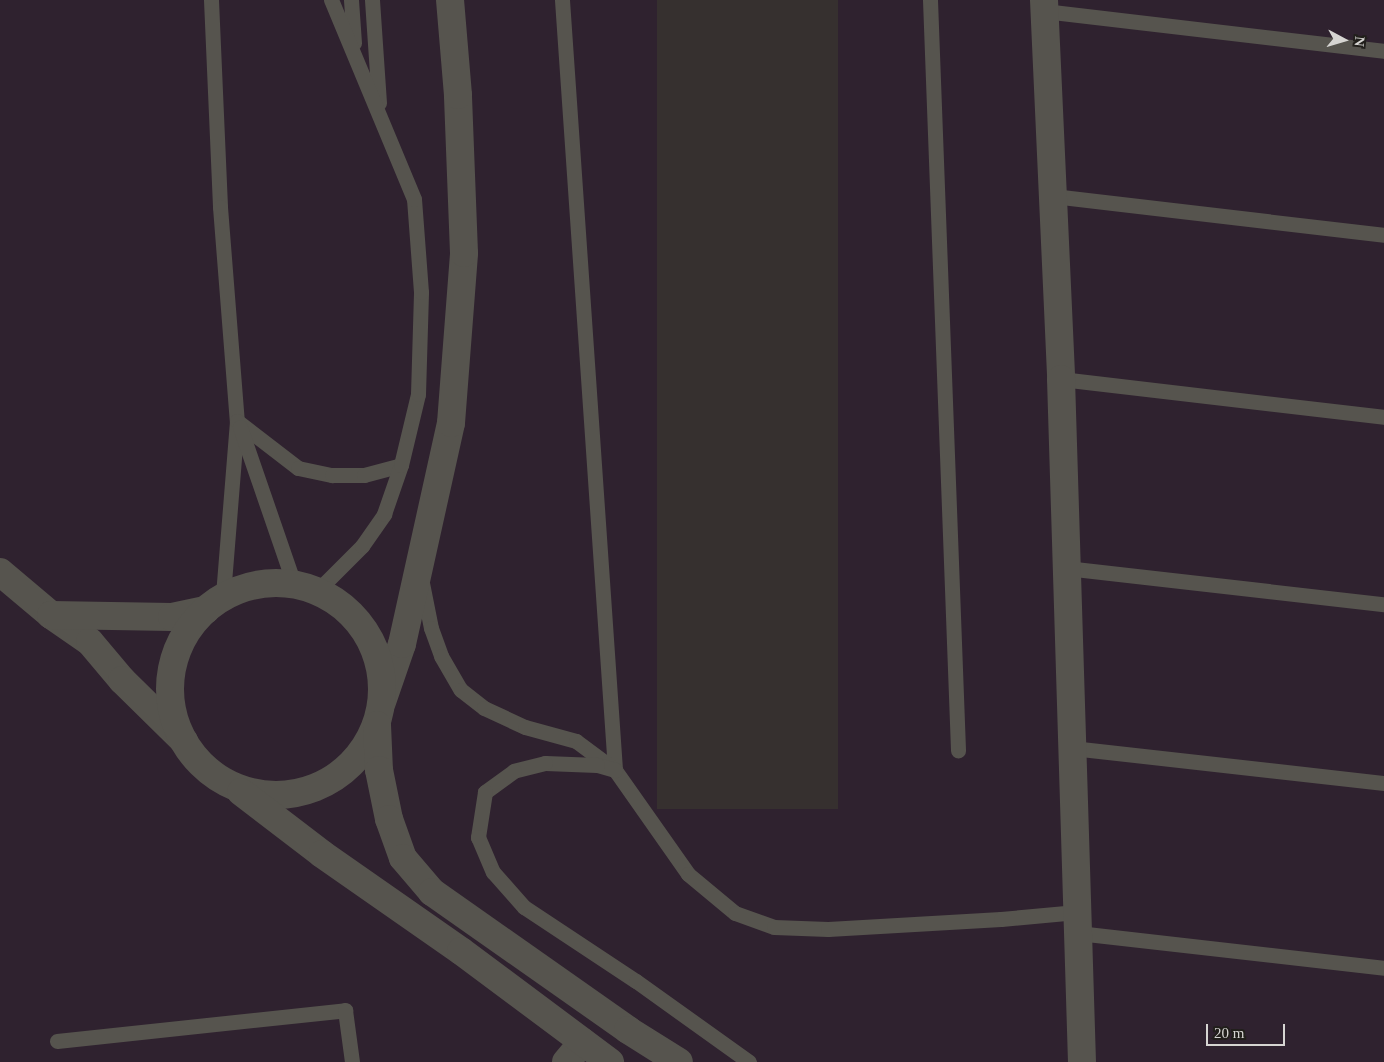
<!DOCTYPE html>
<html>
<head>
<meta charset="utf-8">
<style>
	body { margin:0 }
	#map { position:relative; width:1384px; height:1062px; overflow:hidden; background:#211f1b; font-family:Georgia,serif }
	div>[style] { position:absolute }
	.industrial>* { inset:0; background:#2f222f; transform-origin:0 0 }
	.building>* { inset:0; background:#36302f; transform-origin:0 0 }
	.lane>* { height:15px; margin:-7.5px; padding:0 7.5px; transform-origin:7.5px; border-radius:7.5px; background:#56544e }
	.street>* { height:28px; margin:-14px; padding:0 14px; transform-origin:14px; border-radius:14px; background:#56544e }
	.secondary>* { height:28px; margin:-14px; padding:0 14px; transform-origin:14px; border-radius:14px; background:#56544e }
	.secondary>.ring { margin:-14px; padding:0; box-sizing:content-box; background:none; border:28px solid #56544e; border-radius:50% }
	span { translate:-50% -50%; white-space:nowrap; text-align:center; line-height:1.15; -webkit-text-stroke:4px #211f1b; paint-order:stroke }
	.north { position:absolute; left:1319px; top:15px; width:50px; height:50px; -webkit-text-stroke:4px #211f1b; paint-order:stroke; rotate:96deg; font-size:14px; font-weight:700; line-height:20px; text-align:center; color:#d6d5d2 }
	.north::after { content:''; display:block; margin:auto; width:18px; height:22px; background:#d6d5d2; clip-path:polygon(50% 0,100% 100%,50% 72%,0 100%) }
	.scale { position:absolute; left:1206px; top:1024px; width:79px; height:22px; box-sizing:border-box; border:2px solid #d6d5d2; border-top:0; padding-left:6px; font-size:15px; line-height:18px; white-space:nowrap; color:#d6d5d2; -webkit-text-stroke:4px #211f1b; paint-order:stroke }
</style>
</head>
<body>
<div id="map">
	<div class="industrial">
		<i style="left:0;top:0;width:1384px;height:1062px"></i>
	</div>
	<div class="building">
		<i style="left:657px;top:0;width:181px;height:809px"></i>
	</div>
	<div class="lane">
		<i style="left:211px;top:0;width:207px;rotate:87.5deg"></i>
		<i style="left:220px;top:207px;width:215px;rotate:85.5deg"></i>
		<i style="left:237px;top:421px;width:175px;rotate:94.6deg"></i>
		<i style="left:351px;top:0;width:43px;rotate:86deg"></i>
		<i style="left:372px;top:0;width:103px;rotate:86.1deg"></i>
		<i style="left:562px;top:0;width:772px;rotate:86.06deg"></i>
		<i style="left:615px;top:770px;width:127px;rotate:54.9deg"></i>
		<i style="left:688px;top:874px;width:61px;rotate:39.7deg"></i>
		<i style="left:735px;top:913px;width:41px;rotate:19.7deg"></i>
		<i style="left:774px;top:927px;width:54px;rotate:2.1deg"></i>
		<i style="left:828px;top:929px;width:173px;rotate:-3.3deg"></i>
		<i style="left:1001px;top:919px;width:76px;rotate:-5.3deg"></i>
		<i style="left:930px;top:0;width:751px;rotate:87.86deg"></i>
		<i style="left:1044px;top:11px;width:342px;rotate:6.7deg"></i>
		<i style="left:1053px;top:196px;width:333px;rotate:6.7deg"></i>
		<i style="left:1061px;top:379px;width:325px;rotate:6.7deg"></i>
		<i style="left:237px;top:421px;width:77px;rotate:37.6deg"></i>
		<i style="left:298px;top:468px;width:35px;rotate:12deg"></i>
		<i style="left:332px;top:475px;width:32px"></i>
		<i style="left:364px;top:475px;width:38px;rotate:-15deg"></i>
		<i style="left:240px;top:427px;width:166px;rotate:71deg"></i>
		<i style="left:1066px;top:568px;width:320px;rotate:6.5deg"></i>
		<i style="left:422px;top:583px;width:46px;rotate:78.7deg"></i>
		<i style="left:431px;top:628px;width:30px;rotate:70deg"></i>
		<i style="left:441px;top:656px;width:39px;rotate:60deg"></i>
		<i style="left:461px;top:690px;width:29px;rotate:38deg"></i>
		<i style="left:484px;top:708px;width:45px;rotate:24.9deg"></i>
		<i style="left:525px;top:727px;width:53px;rotate:15.4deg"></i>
		<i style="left:576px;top:741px;width:49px;rotate:36.6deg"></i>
		<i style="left:615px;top:770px;width:19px;rotate:-164deg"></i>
		<i style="left:597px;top:765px;width:52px;rotate:-177.8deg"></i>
		<i style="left:545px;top:763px;width:32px;rotate:166deg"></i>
		<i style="left:514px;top:771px;width:36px;rotate:144deg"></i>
		<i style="left:485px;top:792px;width:46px;rotate:98.8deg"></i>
		<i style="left:478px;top:837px;width:38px;rotate:67deg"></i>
		<i style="left:493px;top:872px;width:47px;rotate:48.5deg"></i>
		<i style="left:524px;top:907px;width:134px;rotate:33.5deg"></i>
		<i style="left:636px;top:981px;width:139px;rotate:35.6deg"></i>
		<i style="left:317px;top:591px;width:64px;rotate:-45deg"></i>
		<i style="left:362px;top:546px;width:39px;rotate:-55deg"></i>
		<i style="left:384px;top:514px;width:52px;rotate:-70.9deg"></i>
		<i style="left:401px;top:465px;width:73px;rotate:-76.5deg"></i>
		<i style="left:418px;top:394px;width:102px;rotate:-88.3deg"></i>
		<i style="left:421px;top:292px;width:93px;rotate:-94.3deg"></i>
		<i style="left:414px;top:199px;width:216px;rotate:-112.6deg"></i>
		<i style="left:1072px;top:748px;width:314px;rotate:6.4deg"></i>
		<i style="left:1078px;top:933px;width:308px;rotate:6.5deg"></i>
		<i style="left:57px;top:1041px;width:290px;rotate:-6.1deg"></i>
		<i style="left:345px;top:1010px;width:52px;rotate:82.3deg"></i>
	</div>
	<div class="street">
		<i style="left:1044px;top:0;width:379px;rotate:87.4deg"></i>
		<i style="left:1061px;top:379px;width:683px;rotate:88.24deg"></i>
		<i style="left:0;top:572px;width:67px;rotate:40.1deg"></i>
		<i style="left:51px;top:615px;width:47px;rotate:34.7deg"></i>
		<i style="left:90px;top:642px;width:50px;rotate:49.9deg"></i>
		<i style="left:122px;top:680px;width:87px;rotate:44.5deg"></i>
		<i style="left:51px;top:615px;width:121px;rotate:0.9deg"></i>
		<i style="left:172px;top:617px;width:35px;rotate:-12deg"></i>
		<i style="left:382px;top:702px;width:61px;rotate:-71deg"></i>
		<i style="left:402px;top:644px;width:226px;rotate:-77.5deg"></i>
		<i style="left:451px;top:423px;width:170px;rotate:-85.6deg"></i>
		<i style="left:464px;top:253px;width:158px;rotate:-92.2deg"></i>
		<i style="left:458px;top:95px;width:95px;rotate:-94.8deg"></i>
		<i style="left:566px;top:1062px;width:26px;rotate:-50deg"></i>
	</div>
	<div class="secondary">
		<i class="ring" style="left:170px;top:583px;width:184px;height:184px"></i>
		<i style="left:377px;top:725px;width:45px;rotate:87.5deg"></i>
		<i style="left:379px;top:770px;width:50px;rotate:78.5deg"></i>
		<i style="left:389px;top:819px;width:41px;rotate:70.3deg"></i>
		<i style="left:403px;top:858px;width:45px;rotate:49.5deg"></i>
		<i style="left:432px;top:892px;width:240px;rotate:35.1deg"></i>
		<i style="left:628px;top:1030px;width:60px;rotate:32.1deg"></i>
		<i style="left:241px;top:792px;width:102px;rotate:37.4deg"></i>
		<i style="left:322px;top:854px;width:169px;rotate:34.9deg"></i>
		<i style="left:461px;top:951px;width:186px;rotate:36.7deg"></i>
	</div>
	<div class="north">N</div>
	<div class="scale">20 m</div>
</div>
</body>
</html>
